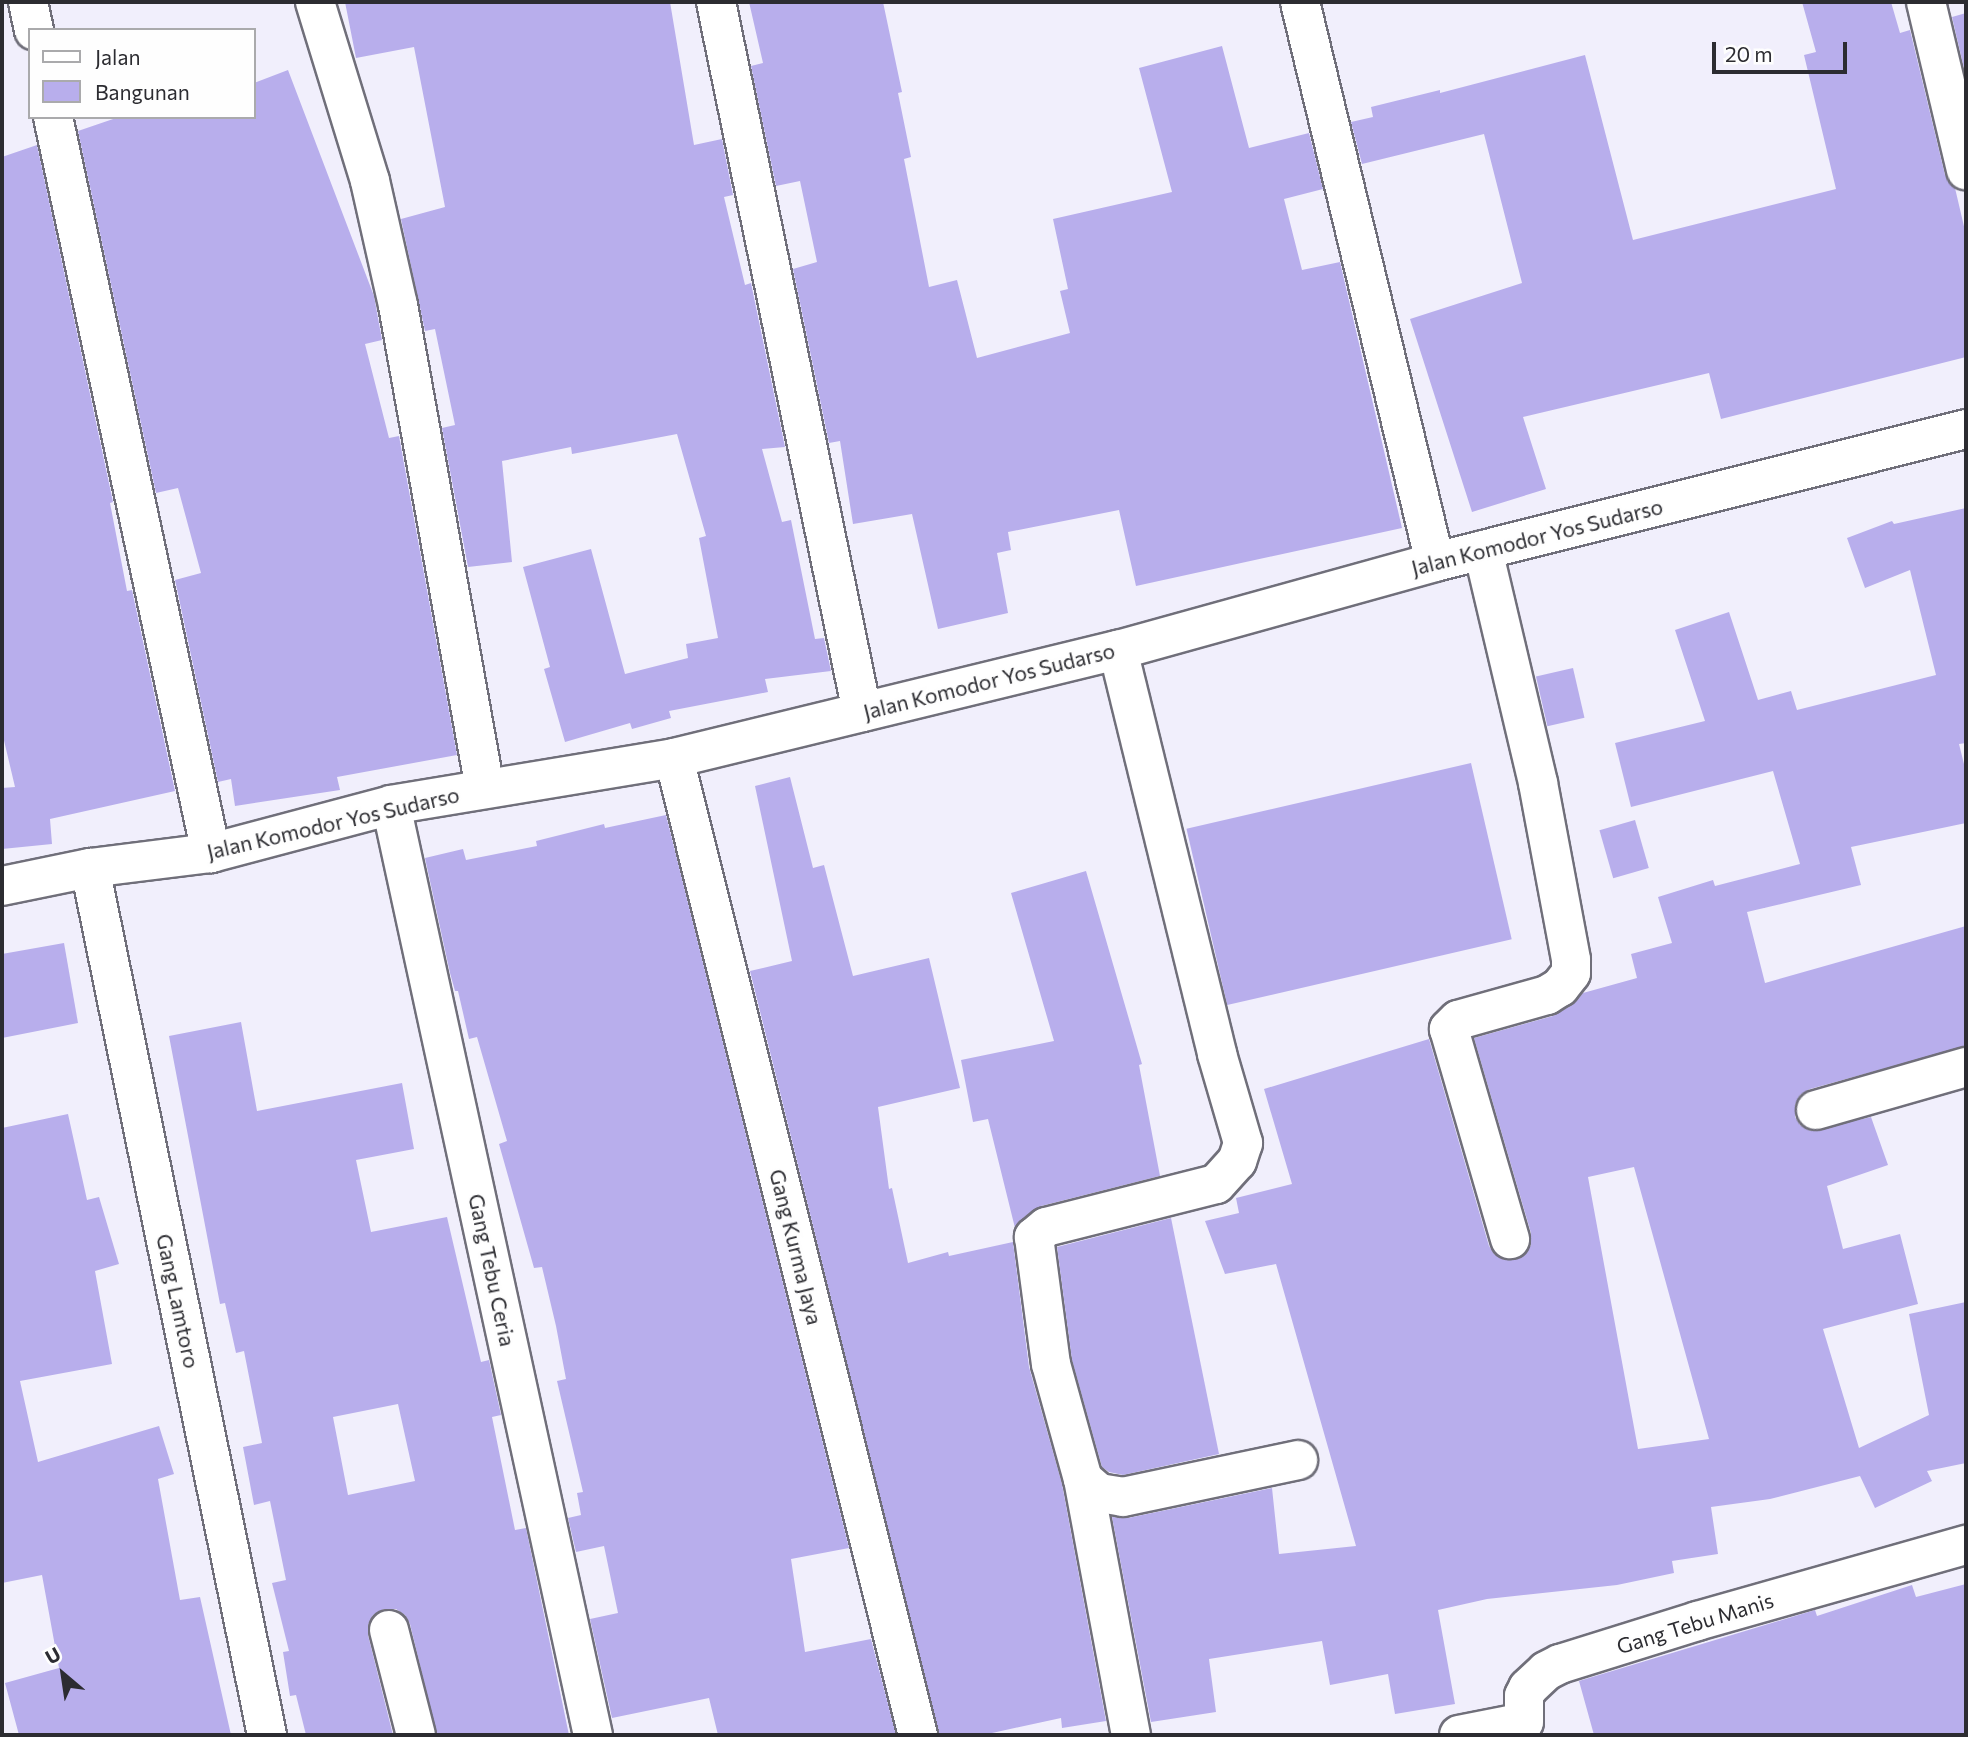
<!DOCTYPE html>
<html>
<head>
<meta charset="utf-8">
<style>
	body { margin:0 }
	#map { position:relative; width:1968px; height:1737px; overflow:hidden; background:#f1effc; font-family:Commissioner,sans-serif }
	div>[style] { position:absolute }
	.building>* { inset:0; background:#b8aeec; transform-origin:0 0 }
	.roads { filter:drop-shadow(2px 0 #706f7a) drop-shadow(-2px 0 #706f7a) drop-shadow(0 2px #706f7a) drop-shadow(0 -2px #706f7a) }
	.street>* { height:38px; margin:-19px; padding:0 19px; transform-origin:19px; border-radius:19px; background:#fff }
	.secondary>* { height:38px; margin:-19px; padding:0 19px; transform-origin:19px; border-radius:19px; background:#fff }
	span { translate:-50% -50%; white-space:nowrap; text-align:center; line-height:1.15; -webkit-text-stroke:5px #fefefe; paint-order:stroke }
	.street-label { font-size:21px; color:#2c2c31 }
	.frame { position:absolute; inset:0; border:4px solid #2c2c31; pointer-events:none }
	.legend { position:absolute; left:28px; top:28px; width:228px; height:91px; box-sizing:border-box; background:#fefefe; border:2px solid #aaaaac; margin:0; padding:9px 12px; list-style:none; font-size:21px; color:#2c2c31 }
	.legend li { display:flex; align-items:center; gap:14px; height:35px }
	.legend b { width:35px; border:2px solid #aaaaac }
	.north { position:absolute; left:28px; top:1639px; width:70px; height:70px; -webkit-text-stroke:5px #fefefe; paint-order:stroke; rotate:331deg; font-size:19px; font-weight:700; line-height:28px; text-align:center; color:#2c2c31 }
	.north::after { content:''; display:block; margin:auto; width:24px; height:32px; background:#2c2c31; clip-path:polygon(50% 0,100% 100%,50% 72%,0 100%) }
	.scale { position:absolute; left:1712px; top:42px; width:135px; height:32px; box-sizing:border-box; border:4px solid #2c2c31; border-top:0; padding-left:9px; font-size:21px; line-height:24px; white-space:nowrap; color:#2c2c31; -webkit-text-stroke:5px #fefefe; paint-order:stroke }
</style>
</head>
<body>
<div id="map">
	<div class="building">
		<i style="clip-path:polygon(345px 2px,670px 2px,694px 145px,722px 139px,733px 195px,724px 197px,745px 285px,751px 283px,785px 447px,762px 449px,782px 522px,791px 520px,815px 639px,824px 638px,831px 671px,765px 679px,768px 692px,669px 711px,671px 718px,632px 729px,630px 723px,565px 742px,544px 669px,550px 667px,523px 567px,591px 549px,625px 674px,688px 658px,686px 644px,718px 638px,699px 538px,706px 536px,677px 434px,572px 454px,571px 447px,502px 461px,512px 562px,468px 567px,442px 428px,455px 425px,435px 329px,425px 331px,401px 219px,445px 207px,414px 47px,356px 58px)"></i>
		<i style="clip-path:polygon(749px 2px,883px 2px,902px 92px,898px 93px,911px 157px,904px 159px,929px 287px,957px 280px,977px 358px,1070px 333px,1060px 291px,1068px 289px,1053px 219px,1172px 192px,1139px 68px,1222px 46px,1249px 148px,1309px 133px,1323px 189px,1284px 199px,1302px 270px,1340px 262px,1402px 528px,1136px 586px,1119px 510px,1008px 532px,1011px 550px,997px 553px,1008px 613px,938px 629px,912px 514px,853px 524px,840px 441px,829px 443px,793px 269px,817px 262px,800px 181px,776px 186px,751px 66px,763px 63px)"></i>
		<i style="clip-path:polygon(1802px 2px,1891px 2px,1900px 33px,1910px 30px,1945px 175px,1955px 188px,1966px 235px,1966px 357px,1721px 419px,1709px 373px,1523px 417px,1546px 489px,1472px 512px,1410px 319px,1522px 283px,1484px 134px,1362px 164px,1351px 122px,1373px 117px,1371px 107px,1440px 90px,1440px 93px,1585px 55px,1633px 240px,1836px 189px,1804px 55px,1816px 52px)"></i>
		<i style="clip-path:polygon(1966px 13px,1966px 77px,1952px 17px)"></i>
		<i style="clip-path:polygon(288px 70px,374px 296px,382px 340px,365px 344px,389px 438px,399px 436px,457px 755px,337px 777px,340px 790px,235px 806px,231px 779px,218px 782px,175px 580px,201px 573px,178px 488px,156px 493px,78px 131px,119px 117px,254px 117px,254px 83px)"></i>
		<i style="clip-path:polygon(37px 145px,113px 502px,110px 503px,127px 591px,132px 590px,175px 791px,50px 819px,52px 844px,2px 849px,2px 788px,15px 787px,2px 732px,2px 157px)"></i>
		<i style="clip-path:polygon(evenodd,1966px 508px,1966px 743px,1959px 744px,1966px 772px,1966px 823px,1851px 847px,1861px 885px,1747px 912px,1765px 983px,1966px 926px,1966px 1046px,1810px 1089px,1800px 1095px,1795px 1105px,1795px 1117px,1800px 1125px,1811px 1131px,1871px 1117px,1888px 1165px,1827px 1186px,1843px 1249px,1900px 1234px,1918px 1304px,1823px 1329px,1859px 1448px,1929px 1415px,1909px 1314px,1966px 1302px,1966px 1463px,1927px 1471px,1932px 1481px,1875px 1508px,1860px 1476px,1770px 1499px,1711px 1507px,1718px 1554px,1672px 1561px,1674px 1573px,1617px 1585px,1487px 1599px,1438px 1610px,1455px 1704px,1395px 1714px,1388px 1674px,1330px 1685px,1322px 1641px,1209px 1659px,1216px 1712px,1151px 1722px,1112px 1517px,1128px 1518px,1272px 1488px,1279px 1554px,1356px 1546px,1276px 1264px,1225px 1274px,1205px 1221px,1239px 1213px,1236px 1198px,1292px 1184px,1264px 1089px,1429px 1039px,1489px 1246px,1494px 1254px,1504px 1260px,1515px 1260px,1525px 1255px,1531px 1245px,1531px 1233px,1474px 1038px,1553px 1016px,1572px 1005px,1583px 993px,1637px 978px,1631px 954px,1672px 943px,1658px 897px,1713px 880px,1715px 886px,1800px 864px,1773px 771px,1631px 807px,1615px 743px,1705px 721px,1675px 630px,1729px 612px,1758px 700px,1791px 691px,1797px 710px,1936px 675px,1910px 570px,1865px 588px,1847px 538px,1892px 521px,1894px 524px,1966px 508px,1634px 1167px,1709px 1439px,1638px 1449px,1588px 1177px,1634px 1167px)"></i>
		<i style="left:1573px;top:668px;width:51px;height:38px;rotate:77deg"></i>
		<i style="left:1471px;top:763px;width:181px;height:292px;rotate:77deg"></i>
		<i style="clip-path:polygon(790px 777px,813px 868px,824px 865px,853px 976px,929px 958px,960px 1088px,878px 1107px,889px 1189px,892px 1188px,908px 1263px,948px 1252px,949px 1256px,1013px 1242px,1029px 1367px,1062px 1484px,1106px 1721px,1062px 1728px,1061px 1718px,983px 1735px,939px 1735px,750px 971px,792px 961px,755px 786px)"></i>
		<i style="clip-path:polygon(666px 815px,849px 1548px,791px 1559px,805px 1652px,871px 1639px,896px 1735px,718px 1735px,709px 1698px,612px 1718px,590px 1619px,618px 1613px,604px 1546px,576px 1552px,568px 1518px,581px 1515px,577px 1493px,583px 1492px,557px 1381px,566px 1379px,556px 1326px,542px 1267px,534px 1268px,499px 1144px,507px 1141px,477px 1037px,469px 1039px,458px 991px,455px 991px,450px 973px,425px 858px,463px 849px,466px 860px,537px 846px,536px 841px,604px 824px,605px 828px)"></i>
		<i style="left:1635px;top:820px;width:50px;height:37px;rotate:74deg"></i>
		<i style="clip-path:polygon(1086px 871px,1142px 1064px,1139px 1065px,1160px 1176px,1041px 1206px,1015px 1228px,988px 1119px,973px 1122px,961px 1060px,1054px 1041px,1011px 893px)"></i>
		<i style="clip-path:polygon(64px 943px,78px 1023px,2px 1038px,2px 954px)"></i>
		<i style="clip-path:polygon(evenodd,241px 1022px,257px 1111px,402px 1083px,414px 1149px,356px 1160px,371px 1232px,447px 1217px,481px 1362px,489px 1360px,501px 1415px,492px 1417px,515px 1530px,526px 1528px,569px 1735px,437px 1735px,410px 1624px,405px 1615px,396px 1609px,384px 1609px,373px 1615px,368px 1625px,368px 1635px,393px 1735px,306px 1735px,296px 1695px,290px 1696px,283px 1652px,289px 1651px,272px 1583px,286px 1580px,270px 1501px,254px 1505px,243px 1447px,262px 1443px,244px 1351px,236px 1353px,225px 1303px,220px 1304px,169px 1036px,241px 1022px,398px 1404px,415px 1481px,348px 1495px,333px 1417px,398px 1404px)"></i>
		<i style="clip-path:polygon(68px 1114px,87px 1200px,99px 1197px,119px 1264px,95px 1271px,112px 1364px,20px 1381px,38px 1462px,159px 1426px,174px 1474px,158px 1479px,180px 1600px,200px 1597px,231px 1735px,19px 1735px,5px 1683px,59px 1668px,42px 1575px,2px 1583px,2px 1128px)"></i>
		<i style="clip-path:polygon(1171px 1218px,1219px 1454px,1123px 1475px,1109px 1472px,1102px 1467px,1072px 1360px,1057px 1247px)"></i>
		<i style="clip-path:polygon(1966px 1584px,1966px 1735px,1594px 1735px,1579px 1681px,1815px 1610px,1817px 1616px,1912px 1585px,1916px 1597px)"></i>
	</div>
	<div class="roads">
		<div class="street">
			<i style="left:28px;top:2px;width:29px;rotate:78deg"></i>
			<i style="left:315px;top:2px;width:187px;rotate:72.9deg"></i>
			<i style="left:370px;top:181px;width:127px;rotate:77.3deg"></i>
			<i style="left:398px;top:305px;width:490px;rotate:79.8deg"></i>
			<i style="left:716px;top:2px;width:725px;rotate:78.38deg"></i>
			<i style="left:1300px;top:2px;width:576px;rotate:76.45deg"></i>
			<i style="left:1926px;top:2px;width:173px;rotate:76.6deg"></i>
			<i style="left:53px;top:117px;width:753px;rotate:77.88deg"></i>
			<i style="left:1483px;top:550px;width:239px;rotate:76.7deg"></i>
			<i style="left:1538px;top:783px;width:180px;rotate:79.4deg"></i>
			<i style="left:1571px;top:960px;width:13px;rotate:90deg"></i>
			<i style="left:1571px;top:973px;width:18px;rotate:128deg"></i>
			<i style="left:1560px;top:987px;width:15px;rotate:148deg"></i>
			<i style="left:1547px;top:995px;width:92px;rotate:164.3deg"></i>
			<i style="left:1458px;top:1020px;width:13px;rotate:135deg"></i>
			<i style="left:1449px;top:1029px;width:219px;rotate:73.8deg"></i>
			<i style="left:1118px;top:650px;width:416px;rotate:76.2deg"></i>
			<i style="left:1217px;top:1054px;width:93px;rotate:73.7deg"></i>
			<i style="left:1243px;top:1143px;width:19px;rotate:108deg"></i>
			<i style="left:1237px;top:1161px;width:31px;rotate:132deg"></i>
			<i style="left:1216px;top:1184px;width:175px;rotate:165.8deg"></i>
			<i style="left:1046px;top:1227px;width:16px;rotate:140deg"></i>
			<i style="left:1034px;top:1237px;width:128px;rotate:82.4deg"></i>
			<i style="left:1051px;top:1364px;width:119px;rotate:74.5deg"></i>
			<i style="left:1083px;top:1479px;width:21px;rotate:41deg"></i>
			<i style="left:1099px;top:1493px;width:24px;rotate:9deg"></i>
			<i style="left:1123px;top:1497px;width:179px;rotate:-11.9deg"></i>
			<i style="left:674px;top:758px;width:1007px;rotate:75.98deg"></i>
			<i style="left:391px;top:805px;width:952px;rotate:77.75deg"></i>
			<i style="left:90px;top:868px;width:885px;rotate:78.46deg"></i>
			<i style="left:1816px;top:1110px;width:156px;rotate:-16deg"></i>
			<i style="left:1083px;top:1479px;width:260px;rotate:79.4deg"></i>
			<i style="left:389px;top:1630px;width:108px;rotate:75.6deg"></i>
			<i style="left:1459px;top:1735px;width:66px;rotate:-11.3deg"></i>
			<i style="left:1524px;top:1722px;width:26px;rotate:-90deg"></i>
			<i style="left:1524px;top:1696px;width:9px;rotate:-63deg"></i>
			<i style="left:1528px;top:1688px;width:25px;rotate:-43deg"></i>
			<i style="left:1546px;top:1671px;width:16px;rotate:-27deg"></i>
			<i style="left:1560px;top:1664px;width:144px;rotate:-17.4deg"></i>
			<i style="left:1697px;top:1621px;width:280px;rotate:-15.8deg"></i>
		</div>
		<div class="secondary">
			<i style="left:2px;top:886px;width:90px;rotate:-11.6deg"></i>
			<i style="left:90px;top:868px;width:122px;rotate:-7.1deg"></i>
			<i style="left:211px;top:853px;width:186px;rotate:-14.9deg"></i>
			<i style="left:391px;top:805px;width:287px;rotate:-9.4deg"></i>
			<i style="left:674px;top:758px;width:457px;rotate:-13.7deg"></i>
			<i style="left:1118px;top:650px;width:329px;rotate:-15.5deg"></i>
			<i style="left:1435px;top:562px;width:547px;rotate:-14.06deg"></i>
		</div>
	</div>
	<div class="street-label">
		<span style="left:1537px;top:537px;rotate:-14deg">Jalan Komodor Yos Sudarso</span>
		<span style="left:989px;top:681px;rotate:-14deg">Jalan Komodor Yos Sudarso</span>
		<span style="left:333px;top:823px;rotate:-13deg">Jalan Komodor Yos Sudarso</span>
		<span style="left:796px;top:1247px;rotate:76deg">Gang Kurma Jaya</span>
		<span style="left:492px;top:1270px;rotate:78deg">Gang Tebu Ceria</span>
		<span style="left:178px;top:1301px;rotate:78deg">Gang Lamtoro</span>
		<span style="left:1695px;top:1623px;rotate:-17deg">Gang Tebu Manis</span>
	</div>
	<div class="frame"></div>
	<ul class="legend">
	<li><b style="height:9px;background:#fff"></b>Jalan</li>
	<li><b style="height:19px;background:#b8aeec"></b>Bangunan</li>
	</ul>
	<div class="north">U</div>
	<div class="scale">20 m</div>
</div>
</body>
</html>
